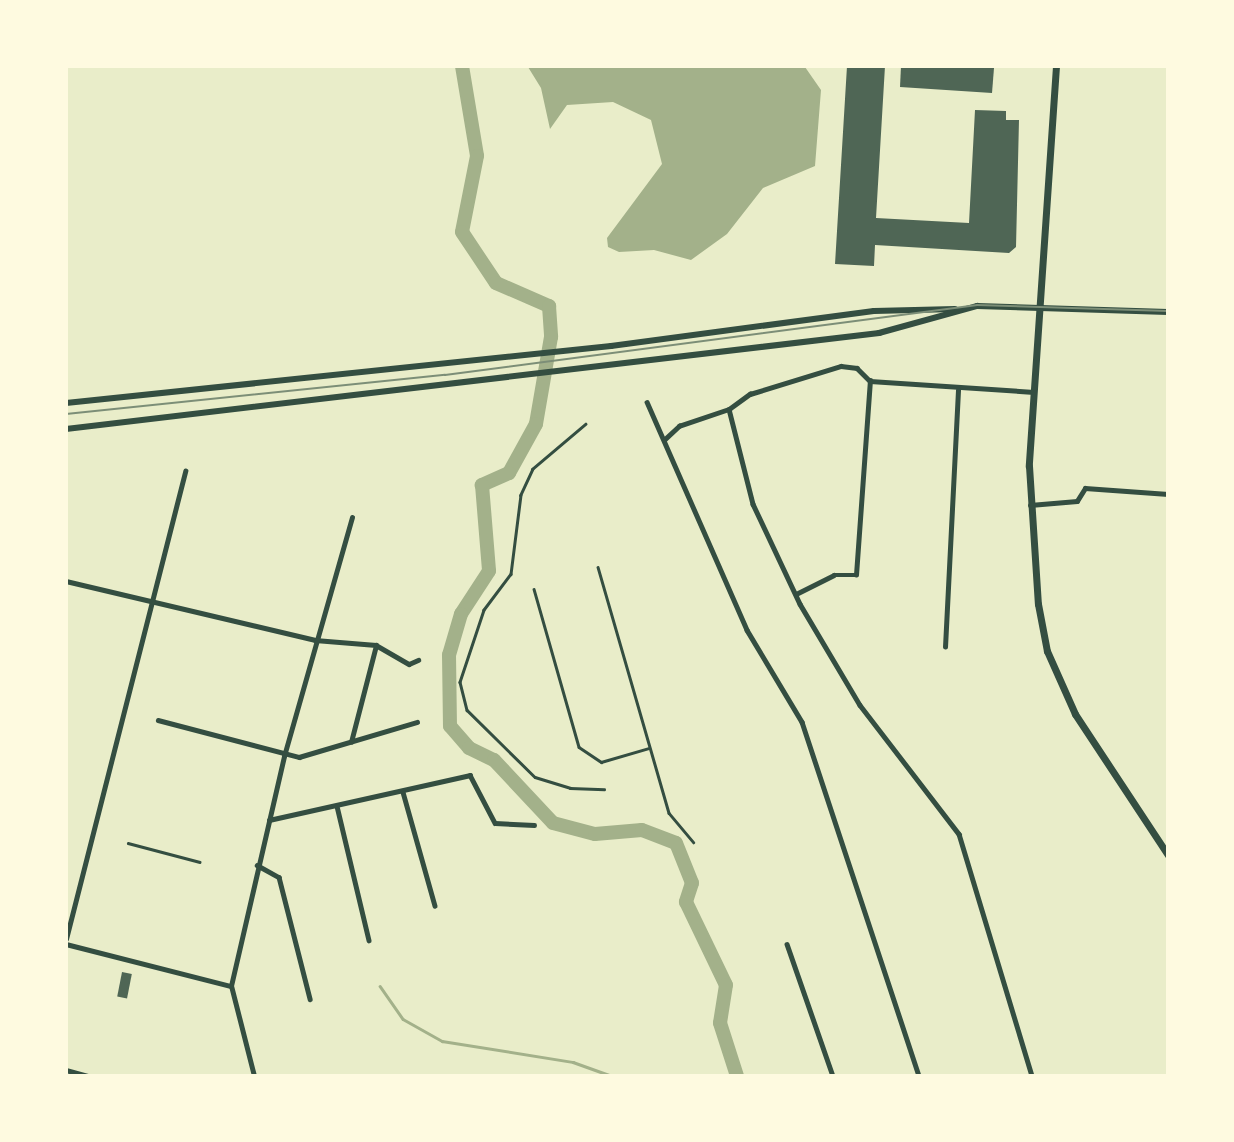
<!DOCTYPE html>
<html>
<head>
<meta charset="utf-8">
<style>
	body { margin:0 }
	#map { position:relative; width:1234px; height:1142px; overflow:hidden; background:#e9edc9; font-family:"Noto Sans",sans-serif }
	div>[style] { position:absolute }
	.water>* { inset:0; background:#a3b18a }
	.stream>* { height:2.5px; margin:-1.25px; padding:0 1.25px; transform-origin:1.25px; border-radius:1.25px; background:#a3b18a }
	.river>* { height:14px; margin:-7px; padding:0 7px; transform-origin:7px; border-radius:7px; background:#a3b18a }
	.building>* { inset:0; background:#4f6655; transform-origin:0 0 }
	.service>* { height:2.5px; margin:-1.25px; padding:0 1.25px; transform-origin:1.25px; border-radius:1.25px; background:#344e41 }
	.minor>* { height:4.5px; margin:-2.25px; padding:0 2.25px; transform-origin:2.25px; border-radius:2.25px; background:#344e41 }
	.secondary>* { height:6px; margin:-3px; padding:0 3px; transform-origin:3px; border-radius:3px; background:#344e41 }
	.primary>* { height:7px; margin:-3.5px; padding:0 3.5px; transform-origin:3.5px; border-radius:3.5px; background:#344e41 }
	.tram>* { height:2px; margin:-1px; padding:0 1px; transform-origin:1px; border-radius:1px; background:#7c8e77 }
	span { translate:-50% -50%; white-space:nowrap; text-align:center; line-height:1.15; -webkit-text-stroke:5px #fefae0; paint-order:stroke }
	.frame { position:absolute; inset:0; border:68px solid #fefae0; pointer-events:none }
</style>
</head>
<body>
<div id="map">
	<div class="water">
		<i style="clip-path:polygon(528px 67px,805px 67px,821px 90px,815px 166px,763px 188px,727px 234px,691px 260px,654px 250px,619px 252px,608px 247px,607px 238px,662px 164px,651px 120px,613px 102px,567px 105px,550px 129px,541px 88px)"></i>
	</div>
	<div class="stream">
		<i style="left:380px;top:986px;width:40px;rotate:55.1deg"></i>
		<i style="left:403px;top:1019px;width:45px;rotate:29.4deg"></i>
		<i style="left:442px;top:1041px;width:133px;rotate:9.1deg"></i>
		<i style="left:573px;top:1062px;width:41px;rotate:19.7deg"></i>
	</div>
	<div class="river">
		<i style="left:462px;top:66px;width:91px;rotate:80.5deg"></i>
		<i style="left:477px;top:156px;width:77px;rotate:101.2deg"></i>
		<i style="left:462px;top:232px;width:61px;rotate:56.3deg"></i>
		<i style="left:496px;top:283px;width:58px;rotate:23.5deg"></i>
		<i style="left:549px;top:306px;width:31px;rotate:86deg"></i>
		<i style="left:551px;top:337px;width:88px;rotate:99.8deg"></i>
		<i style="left:536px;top:424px;width:56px;rotate:118.9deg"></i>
		<i style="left:509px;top:473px;width:30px;rotate:156deg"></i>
		<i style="left:482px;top:485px;width:86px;rotate:85.3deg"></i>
		<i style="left:489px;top:571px;width:51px;rotate:123.1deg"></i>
		<i style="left:461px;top:614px;width:43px;rotate:106.3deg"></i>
		<i style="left:449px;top:655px;width:71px;rotate:89.2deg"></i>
		<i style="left:450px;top:726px;width:29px;rotate:49deg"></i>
		<i style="left:469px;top:748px;width:28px;rotate:26deg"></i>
		<i style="left:494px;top:760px;width:86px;rotate:46.9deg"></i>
		<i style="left:553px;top:823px;width:43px;rotate:14.7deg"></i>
		<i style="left:595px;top:834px;width:47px;rotate:-4.9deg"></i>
		<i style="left:642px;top:830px;width:36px;rotate:21deg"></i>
		<i style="left:676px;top:843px;width:43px;rotate:68.2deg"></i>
		<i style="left:692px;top:883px;width:20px;rotate:108deg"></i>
		<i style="left:686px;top:902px;width:92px;rotate:64.3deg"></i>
		<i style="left:726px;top:985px;width:38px;rotate:99deg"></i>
		<i style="left:720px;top:1023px;width:56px;rotate:72.2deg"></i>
	</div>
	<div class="building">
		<i style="clip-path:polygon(847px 66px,885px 66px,876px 218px,969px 223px,975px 110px,1006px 111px,1006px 120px,1019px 120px,1016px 247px,1009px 253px,875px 245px,874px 266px,835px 264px)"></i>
		<i style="clip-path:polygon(901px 66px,994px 68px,992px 93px,900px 87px)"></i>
		<i style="left:122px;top:972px;width:10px;height:25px;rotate:11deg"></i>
	</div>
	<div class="service">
		<i style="left:586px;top:424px;width:70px;rotate:139.7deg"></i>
		<i style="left:533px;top:469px;width:29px;rotate:115deg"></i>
		<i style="left:521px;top:495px;width:80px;rotate:97.2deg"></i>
		<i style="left:511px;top:574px;width:45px;rotate:126.9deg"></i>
		<i style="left:484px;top:610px;width:76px;rotate:108.4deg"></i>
		<i style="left:460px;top:682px;width:29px;rotate:76deg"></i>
		<i style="left:467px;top:710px;width:95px;rotate:44.6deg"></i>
		<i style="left:535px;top:777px;width:37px;rotate:17deg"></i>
		<i style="left:570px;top:788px;width:34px;rotate:2deg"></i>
		<i style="left:598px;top:567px;width:256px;rotate:73.9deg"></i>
		<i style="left:669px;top:813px;width:38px;rotate:50deg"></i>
		<i style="left:534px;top:589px;width:164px;rotate:74.1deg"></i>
		<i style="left:579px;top:747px;width:27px;rotate:34deg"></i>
		<i style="left:601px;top:762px;width:50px;rotate:-16.3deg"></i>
		<i style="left:128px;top:843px;width:74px;rotate:14.8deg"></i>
	</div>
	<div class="minor">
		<i style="left:870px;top:381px;width:164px;rotate:3.8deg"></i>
		<i style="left:647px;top:402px;width:249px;rotate:66.3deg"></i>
		<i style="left:747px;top:630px;width:107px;rotate:59.1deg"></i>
		<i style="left:802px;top:722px;width:373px;rotate:71.7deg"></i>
		<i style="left:729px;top:409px;width:98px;rotate:75.8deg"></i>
		<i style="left:753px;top:504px;width:110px;rotate:64.8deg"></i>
		<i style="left:800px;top:604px;width:117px;rotate:59.3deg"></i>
		<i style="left:860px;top:705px;width:163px;rotate:52.5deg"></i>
		<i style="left:959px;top:834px;width:253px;rotate:73.2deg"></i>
		<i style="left:664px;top:440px;width:21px;rotate:-43deg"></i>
		<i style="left:679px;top:426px;width:53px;rotate:-18.8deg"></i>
		<i style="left:729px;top:409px;width:26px;rotate:-36deg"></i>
		<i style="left:750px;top:394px;width:95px;rotate:-17.1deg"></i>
		<i style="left:841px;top:366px;width:16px;rotate:7deg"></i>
		<i style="left:857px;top:368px;width:18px;rotate:45deg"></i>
		<i style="left:1030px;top:505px;width:47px;rotate:-4.9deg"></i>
		<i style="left:1077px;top:501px;width:15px;rotate:-58deg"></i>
		<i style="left:1085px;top:488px;width:83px;rotate:4.1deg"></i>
		<i style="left:66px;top:581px;width:256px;rotate:13.3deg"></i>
		<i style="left:315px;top:640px;width:61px;rotate:4.7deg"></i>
		<i style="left:376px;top:645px;width:38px;rotate:30deg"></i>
		<i style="left:409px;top:664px;width:10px;rotate:-24deg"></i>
		<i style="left:796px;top:594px;width:42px;rotate:-26.6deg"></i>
		<i style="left:834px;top:575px;width:22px"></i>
		<i style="left:856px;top:575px;width:195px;rotate:-85.9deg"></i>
		<i style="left:945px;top:647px;width:257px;rotate:-87.1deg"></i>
		<i style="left:158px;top:720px;width:146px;rotate:14.7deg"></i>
		<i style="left:299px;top:757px;width:123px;rotate:-16.5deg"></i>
		<i style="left:351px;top:742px;width:100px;rotate:-75.5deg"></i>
		<i style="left:403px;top:792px;width:118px;rotate:74.3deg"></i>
		<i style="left:337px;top:806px;width:138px;rotate:76.6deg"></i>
		<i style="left:269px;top:820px;width:206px;rotate:-12.6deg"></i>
		<i style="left:470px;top:775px;width:54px;rotate:62.5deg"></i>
		<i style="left:495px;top:823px;width:39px;rotate:3deg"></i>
		<i style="left:257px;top:865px;width:25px;rotate:29deg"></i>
		<i style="left:279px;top:877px;width:126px;rotate:75.7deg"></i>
		<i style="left:66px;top:939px;width:483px;rotate:-75.7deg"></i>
		<i style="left:66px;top:944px;width:170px;rotate:14.3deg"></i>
		<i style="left:787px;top:944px;width:140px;rotate:70.8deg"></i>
		<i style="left:66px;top:1070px;width:24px;rotate:15deg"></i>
		<i style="left:254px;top:1076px;width:93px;rotate:-104.3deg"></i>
		<i style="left:231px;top:986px;width:236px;rotate:-77deg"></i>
		<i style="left:284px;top:756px;width:248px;rotate:-74.1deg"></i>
	</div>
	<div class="secondary">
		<i style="left:66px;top:403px;width:548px;rotate:-5.97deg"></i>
		<i style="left:611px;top:346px;width:265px;rotate:-7.6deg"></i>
		<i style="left:874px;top:311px;width:81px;rotate:-1.4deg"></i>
		<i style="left:66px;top:429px;width:819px;rotate:-6.73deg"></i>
		<i style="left:879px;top:333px;width:102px;rotate:-15.4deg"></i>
		<i style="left:977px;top:306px;width:191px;rotate:1.8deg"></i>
	</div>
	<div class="primary">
		<i style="left:1056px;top:66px;width:401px;rotate:93.9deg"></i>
		<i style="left:1029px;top:466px;width:138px;rotate:86.3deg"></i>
		<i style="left:1038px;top:604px;width:48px;rotate:79.2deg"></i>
		<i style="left:1047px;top:651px;width:69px;rotate:66deg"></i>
		<i style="left:1075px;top:714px;width:169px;rotate:56.6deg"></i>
	</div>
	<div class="tram">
		<i style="left:66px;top:414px;width:381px;rotate:-5.9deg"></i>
		<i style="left:445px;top:375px;width:537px;rotate:-7.5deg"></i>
		<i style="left:977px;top:305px;width:191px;rotate:1.8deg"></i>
	</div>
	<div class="frame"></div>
</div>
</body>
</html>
